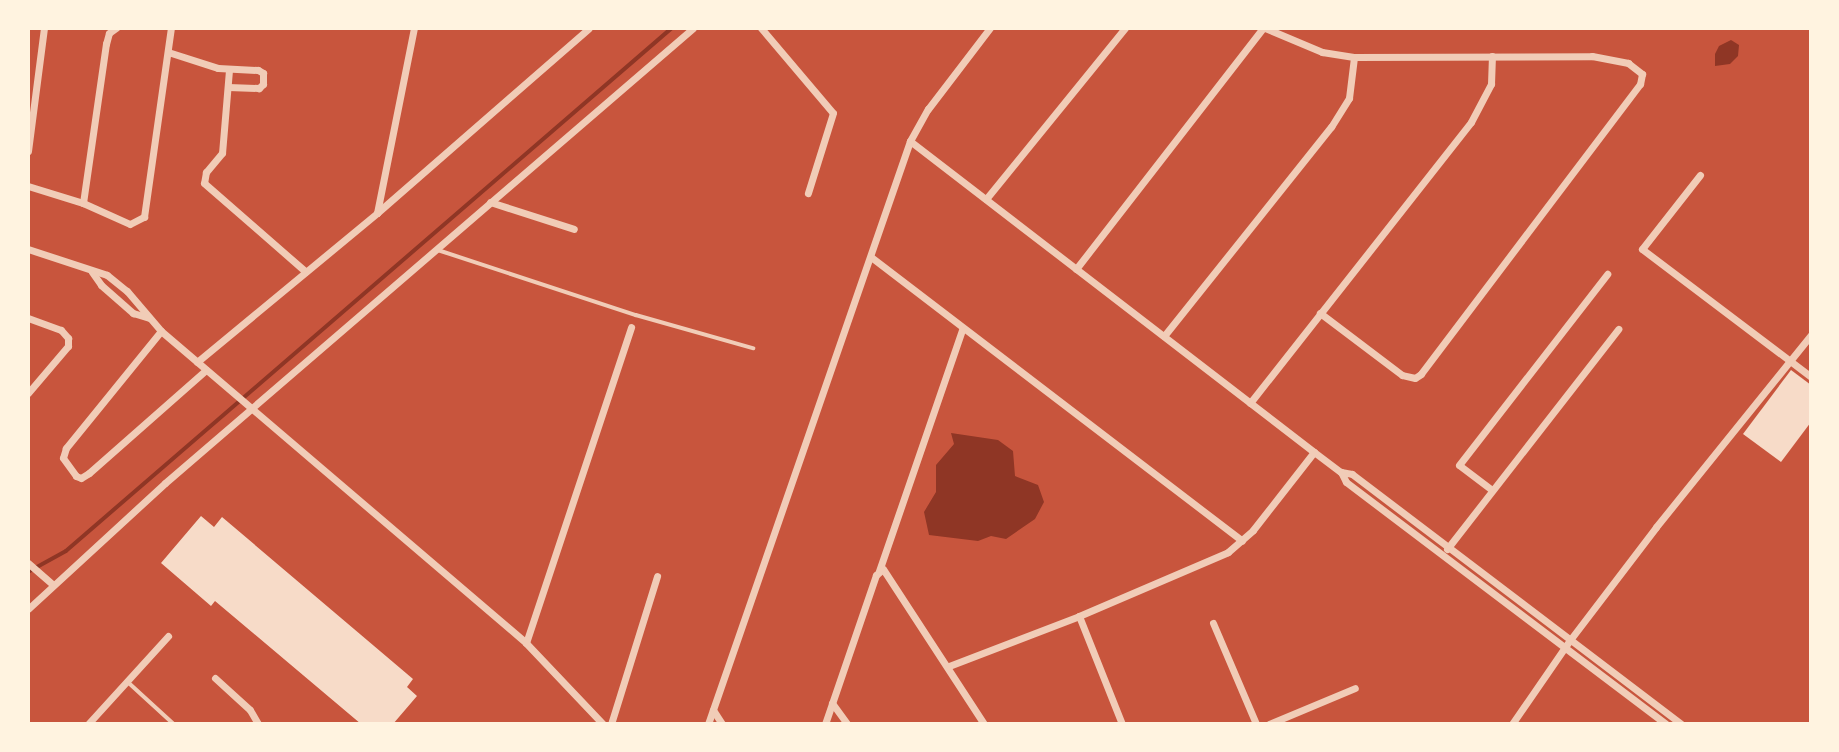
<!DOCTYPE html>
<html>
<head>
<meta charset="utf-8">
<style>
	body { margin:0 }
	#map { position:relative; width:1839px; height:752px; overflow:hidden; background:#c8553d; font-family:Figtree,sans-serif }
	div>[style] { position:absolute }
	.water>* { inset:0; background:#8f3625 }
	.stream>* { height:3.5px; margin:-1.75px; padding:0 1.75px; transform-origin:1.75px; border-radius:1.75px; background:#8f3625 }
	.building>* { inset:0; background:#f7dbc8 }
	.service>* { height:3.5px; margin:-1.75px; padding:0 1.75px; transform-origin:1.75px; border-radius:1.75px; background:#f1ccb7 }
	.minor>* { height:7px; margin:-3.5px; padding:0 3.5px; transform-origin:3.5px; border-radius:3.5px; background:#f1ccb7 }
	span { translate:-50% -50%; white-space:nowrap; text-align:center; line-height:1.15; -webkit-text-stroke:5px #fff3e0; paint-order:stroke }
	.frame { position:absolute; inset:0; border:30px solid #fff3e0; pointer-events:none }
</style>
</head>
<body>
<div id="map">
	<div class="water">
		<i style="clip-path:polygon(1731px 40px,1739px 45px,1738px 56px,1730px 64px,1715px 66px,1715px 54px,1719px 46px)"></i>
		<i style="clip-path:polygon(951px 433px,998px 440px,1013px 451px,1015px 476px,1038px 485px,1044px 502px,1035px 519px,1006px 539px,991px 536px,978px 541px,929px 535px,924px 512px,936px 492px,936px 465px,954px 444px)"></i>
	</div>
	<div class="stream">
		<i style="left:28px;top:572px;width:43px;rotate:-28.9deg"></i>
		<i style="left:66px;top:551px;width:800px;rotate:-40.8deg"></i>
	</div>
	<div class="building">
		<i style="clip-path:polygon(1791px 370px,1811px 385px,1811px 422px,1781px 462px,1743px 434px)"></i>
		<i style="clip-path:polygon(201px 516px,214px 527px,222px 517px,413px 679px,407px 687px,417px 696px,393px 724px,361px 724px,215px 601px,211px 606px,161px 563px)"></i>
	</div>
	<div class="service">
		<i style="left:438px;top:250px;width:208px;rotate:18.2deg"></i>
		<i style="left:636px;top:315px;width:122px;rotate:15.8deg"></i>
		<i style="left:127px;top:681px;width:64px;rotate:42.5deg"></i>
	</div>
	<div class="minor">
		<i style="left:761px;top:28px;width:111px;rotate:49.7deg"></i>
		<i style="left:833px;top:113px;width:84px;rotate:107.4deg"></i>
		<i style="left:1265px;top:28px;width:62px;rotate:22.8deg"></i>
		<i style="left:1322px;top:52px;width:32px;rotate:9deg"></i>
		<i style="left:1354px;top:57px;width:238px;rotate:-0.2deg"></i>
		<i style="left:1592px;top:56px;width:37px;rotate:11deg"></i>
		<i style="left:1628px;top:63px;width:18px;rotate:38deg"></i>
		<i style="left:1642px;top:74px;width:10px;rotate:101deg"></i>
		<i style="left:1640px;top:84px;width:363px;rotate:127.1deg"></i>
		<i style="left:1421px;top:374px;width:7px;rotate:146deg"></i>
		<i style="left:1415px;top:378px;width:13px;rotate:-167deg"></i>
		<i style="left:1402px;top:375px;width:103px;rotate:-142.9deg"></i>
		<i style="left:168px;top:52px;width:52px;rotate:17.7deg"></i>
		<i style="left:218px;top:68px;width:40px;rotate:2.9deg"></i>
		<i style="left:258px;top:70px;width:6px;rotate:31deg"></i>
		<i style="left:263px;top:73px;width:11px;rotate:90deg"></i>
		<i style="left:263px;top:84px;width:6px;rotate:135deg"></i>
		<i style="left:259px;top:88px;width:31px;rotate:-178deg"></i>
		<i style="left:229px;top:70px;width:83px;rotate:94.8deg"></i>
		<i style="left:222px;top:153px;width:25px;rotate:130deg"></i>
		<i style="left:206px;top:172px;width:11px;rotate:100deg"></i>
		<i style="left:204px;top:183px;width:135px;rotate:41.1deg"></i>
		<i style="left:910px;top:141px;width:510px;rotate:37.59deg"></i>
		<i style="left:1314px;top:452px;width:34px;rotate:37deg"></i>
		<i style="left:1341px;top:472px;width:11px;rotate:10deg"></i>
		<i style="left:1352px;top:474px;width:413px;rotate:37.2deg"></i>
		<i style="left:28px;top:151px;width:124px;rotate:-82.6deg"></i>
		<i style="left:1700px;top:175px;width:94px;rotate:128.1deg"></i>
		<i style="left:1642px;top:249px;width:212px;rotate:37.1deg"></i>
		<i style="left:28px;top:186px;width:58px;rotate:17.2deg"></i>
		<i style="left:83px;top:203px;width:51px;rotate:24.1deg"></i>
		<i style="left:130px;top:224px;width:16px;rotate:-27deg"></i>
		<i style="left:144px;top:217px;width:191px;rotate:-81.9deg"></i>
		<i style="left:986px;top:199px;width:220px;rotate:-50.9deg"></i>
		<i style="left:490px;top:202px;width:88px;rotate:17.8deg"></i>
		<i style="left:83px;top:203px;width:161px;rotate:-81.8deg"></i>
		<i style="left:106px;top:44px;width:11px;rotate:-75deg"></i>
		<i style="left:109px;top:33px;width:9px;rotate:-36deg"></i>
		<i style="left:377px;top:213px;width:189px;rotate:-78.7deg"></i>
		<i style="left:28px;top:249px;width:83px;rotate:18.2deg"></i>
		<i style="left:107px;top:275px;width:26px;rotate:39deg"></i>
		<i style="left:127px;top:291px;width:52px;rotate:49.6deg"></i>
		<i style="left:161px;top:331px;width:480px;rotate:40.5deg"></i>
		<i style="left:526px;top:643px;width:112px;rotate:46.5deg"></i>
		<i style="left:871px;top:257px;width:467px;rotate:37.4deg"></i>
		<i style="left:1076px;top:269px;width:305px;rotate:-52.2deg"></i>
		<i style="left:92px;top:272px;width:16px;rotate:55deg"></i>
		<i style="left:101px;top:285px;width:43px;rotate:41.2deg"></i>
		<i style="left:133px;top:313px;width:17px;rotate:17deg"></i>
		<i style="left:28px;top:318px;width:35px;rotate:20deg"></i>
		<i style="left:61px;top:330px;width:11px;rotate:49deg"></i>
		<i style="left:68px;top:338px;width:8px;rotate:90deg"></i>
		<i style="left:68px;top:346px;width:62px;rotate:130.4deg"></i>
		<i style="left:161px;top:331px;width:151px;rotate:129.1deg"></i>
		<i style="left:66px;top:448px;width:10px;rotate:107deg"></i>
		<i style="left:63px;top:458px;width:22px;rotate:54deg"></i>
		<i style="left:76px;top:476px;width:5px;rotate:22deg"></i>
		<i style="left:81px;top:478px;width:9px;rotate:-32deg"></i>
		<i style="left:89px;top:473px;width:156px;rotate:-41.4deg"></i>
		<i style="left:1164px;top:336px;width:268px;rotate:-51.4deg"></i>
		<i style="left:1331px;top:127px;width:34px;rotate:-58deg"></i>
		<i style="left:1349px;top:98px;width:41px;rotate:-83deg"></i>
		<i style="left:197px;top:362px;width:234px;rotate:-39.6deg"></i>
		<i style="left:377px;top:213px;width:281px;rotate:-41.1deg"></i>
		<i style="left:1250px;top:403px;width:357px;rotate:-51.8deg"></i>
		<i style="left:1471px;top:122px;width:43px;rotate:-62.2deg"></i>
		<i style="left:1491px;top:84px;width:28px;rotate:-88deg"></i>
		<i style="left:1341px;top:472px;width:11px;rotate:63deg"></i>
		<i style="left:1346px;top:482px;width:401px;rotate:37.1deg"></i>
		<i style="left:1492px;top:490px;width:41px;rotate:-142.9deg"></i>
		<i style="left:1459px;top:465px;width:242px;rotate:-52.2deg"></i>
		<i style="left:1447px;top:549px;width:279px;rotate:-52.1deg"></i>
		<i style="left:28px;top:563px;width:33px;rotate:41deg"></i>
		<i style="left:879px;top:571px;width:255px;rotate:-71deg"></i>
		<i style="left:28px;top:609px;width:186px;rotate:-42.6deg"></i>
		<i style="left:165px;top:483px;width:697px;rotate:-40.75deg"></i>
		<i style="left:1079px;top:616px;width:116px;rotate:68.3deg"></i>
		<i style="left:1213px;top:623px;width:110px;rotate:66.9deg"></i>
		<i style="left:526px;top:643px;width:333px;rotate:-71.6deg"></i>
		<i style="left:949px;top:666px;width:139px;rotate:-21deg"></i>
		<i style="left:1079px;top:616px;width:162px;rotate:-23.2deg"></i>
		<i style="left:1228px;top:552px;width:33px;rotate:-41deg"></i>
		<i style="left:1253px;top:530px;width:99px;rotate:-52deg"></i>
		<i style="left:215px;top:678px;width:47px;rotate:42.4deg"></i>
		<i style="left:250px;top:710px;width:16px;rotate:60deg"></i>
		<i style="left:832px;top:703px;width:26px;rotate:54deg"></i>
		<i style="left:713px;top:710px;width:17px;rotate:57deg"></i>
		<i style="left:88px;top:724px;width:119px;rotate:-47.7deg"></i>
		<i style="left:611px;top:724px;width:155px;rotate:-72.7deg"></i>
		<i style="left:708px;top:724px;width:617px;rotate:-70.89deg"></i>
		<i style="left:910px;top:141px;width:37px;rotate:-61deg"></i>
		<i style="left:928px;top:109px;width:102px;rotate:-52.6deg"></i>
		<i style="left:825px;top:724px;width:157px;rotate:-71.1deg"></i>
		<i style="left:876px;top:575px;width:9px;rotate:-41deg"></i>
		<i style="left:883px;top:569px;width:185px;rotate:56.9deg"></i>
		<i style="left:1269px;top:724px;width:93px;rotate:-22.7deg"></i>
		<i style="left:1512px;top:724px;width:102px;rotate:-55.4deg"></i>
		<i style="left:1570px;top:640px;width:142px;rotate:-52.7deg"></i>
		<i style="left:1656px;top:527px;width:247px;rotate:-51.1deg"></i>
	</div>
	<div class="frame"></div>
</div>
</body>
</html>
